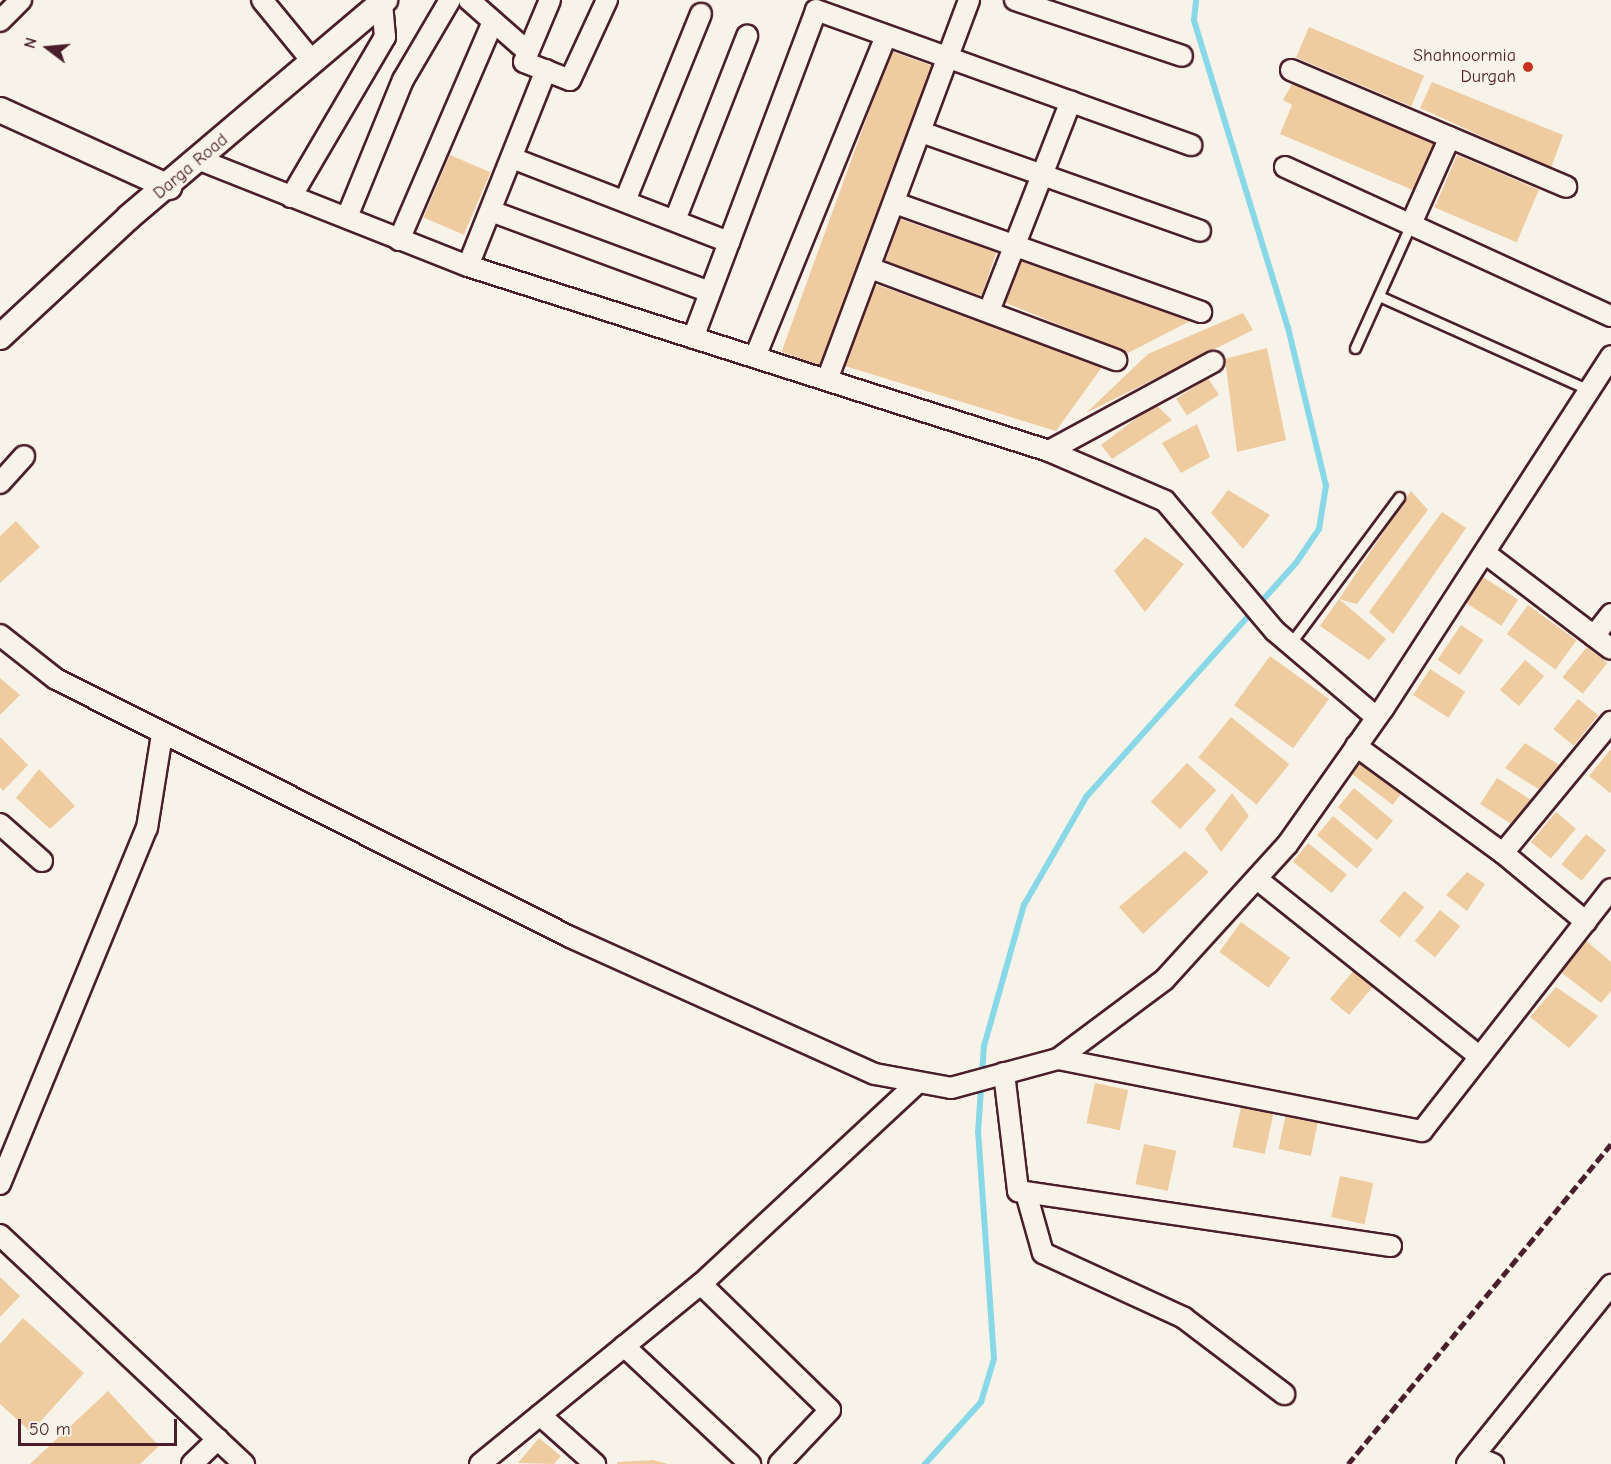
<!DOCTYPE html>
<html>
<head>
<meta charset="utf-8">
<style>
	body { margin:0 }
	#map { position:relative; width:1611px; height:1464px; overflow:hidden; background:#f7f3e8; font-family:"Comic Neue",sans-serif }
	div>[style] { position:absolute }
	.stream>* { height:6px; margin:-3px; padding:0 3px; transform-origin:3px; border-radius:3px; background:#89d8e8 }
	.building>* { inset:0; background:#efcba0; transform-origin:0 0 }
	.roads { filter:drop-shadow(2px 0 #4a1f2b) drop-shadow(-2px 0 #4a1f2b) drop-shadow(0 2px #4a1f2b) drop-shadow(0 -2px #4a1f2b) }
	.service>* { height:9px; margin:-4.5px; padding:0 4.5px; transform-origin:4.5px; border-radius:4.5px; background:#f7f3e8 }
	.minor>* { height:20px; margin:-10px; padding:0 10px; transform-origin:10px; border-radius:10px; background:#f7f3e8 }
	.tertiary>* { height:24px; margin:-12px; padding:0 12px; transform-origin:12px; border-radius:12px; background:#f7f3e8 }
	.rail>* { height:4.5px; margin-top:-2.25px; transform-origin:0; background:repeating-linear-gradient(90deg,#4a1f2b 0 9px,transparent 0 13.5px) }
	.dots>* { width:16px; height:16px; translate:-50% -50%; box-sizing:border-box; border:3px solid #f7f3e8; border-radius:50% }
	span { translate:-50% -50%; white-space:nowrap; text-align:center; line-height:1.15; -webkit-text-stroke:4.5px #f7f3e8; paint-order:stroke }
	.poi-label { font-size:18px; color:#4a1f2b }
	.right { translate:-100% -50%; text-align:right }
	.street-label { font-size:18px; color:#4a1f2b }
	.north { position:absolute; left:18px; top:18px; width:60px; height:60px; -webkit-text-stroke:4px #f7f3e8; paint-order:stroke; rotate:286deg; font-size:16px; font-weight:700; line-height:24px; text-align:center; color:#4a1f2b }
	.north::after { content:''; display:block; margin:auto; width:21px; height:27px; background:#4a1f2b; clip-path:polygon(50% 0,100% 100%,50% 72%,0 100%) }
	.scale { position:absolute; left:18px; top:1419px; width:159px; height:27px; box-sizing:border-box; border:3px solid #4a1f2b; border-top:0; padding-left:8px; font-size:18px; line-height:21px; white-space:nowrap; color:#4a1f2b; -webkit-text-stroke:4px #f7f3e8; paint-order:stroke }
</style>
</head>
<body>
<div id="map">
	<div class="stream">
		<i style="left:925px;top:1464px;width:84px;rotate:-47.9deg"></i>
		<i style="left:981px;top:1402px;width:45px;rotate:-73.2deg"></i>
		<i style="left:994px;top:1359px;width:227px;rotate:-94deg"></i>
		<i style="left:978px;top:1133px;width:87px;rotate:-86.1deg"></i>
		<i style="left:984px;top:1046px;width:147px;rotate:-74.2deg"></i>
		<i style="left:1024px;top:905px;width:125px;rotate:-60.1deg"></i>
		<i style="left:1086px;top:797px;width:314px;rotate:-48.1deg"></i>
		<i style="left:1296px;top:563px;width:41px;rotate:-55.9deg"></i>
		<i style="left:1319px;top:529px;width:44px;rotate:-80.8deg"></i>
		<i style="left:1326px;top:486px;width:163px;rotate:-103.5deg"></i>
		<i style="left:1288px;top:328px;width:322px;rotate:-107deg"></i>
		<i style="left:1194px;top:20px;width:20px;rotate:-84deg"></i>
	</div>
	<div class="building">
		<i style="left:1309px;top:27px;width:125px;height:33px;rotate:23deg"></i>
		<i style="left:891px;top:51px;width:47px;height:320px;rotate:20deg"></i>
		<i style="clip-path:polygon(1293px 82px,1438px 145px,1415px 191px,1280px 134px,1292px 105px,1283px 100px)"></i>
		<i style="clip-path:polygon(1432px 82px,1563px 135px,1551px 168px,1420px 108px)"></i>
		<i style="left:450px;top:155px;width:44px;height:68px;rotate:23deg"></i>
		<i style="left:1457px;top:155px;width:89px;height:57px;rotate:23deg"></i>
		<i style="left:900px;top:219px;width:102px;height:46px;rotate:19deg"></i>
		<i style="clip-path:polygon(1020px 261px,1192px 320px,1128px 353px,1004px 302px)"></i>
		<i style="clip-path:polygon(875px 284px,1102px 367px,1056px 431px,845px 366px)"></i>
		<i style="clip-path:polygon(1243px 313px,1253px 330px,1086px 413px,1148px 354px)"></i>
		<i style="clip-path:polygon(1267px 348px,1286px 440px,1237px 452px,1225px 359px)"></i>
		<i style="left:1208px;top:378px;width:20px;height:38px;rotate:57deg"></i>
		<i style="clip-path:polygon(1155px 404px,1172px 420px,1112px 459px,1101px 445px)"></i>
		<i style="clip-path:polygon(1197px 424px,1210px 457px,1181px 473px,1162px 443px)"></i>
		<i style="clip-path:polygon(1228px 490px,1270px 515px,1243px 549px,1211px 513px)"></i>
		<i style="clip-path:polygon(1411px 491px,1428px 510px,1357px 604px,1339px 599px)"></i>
		<i style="clip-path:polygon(1442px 512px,1466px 528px,1393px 634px,1369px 612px)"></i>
		<i style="clip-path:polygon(16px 521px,40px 547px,0 583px,0 536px)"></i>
		<i style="clip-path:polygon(1145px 537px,1184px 564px,1145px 612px,1114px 571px)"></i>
		<i style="left:1483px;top:577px;width:42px;height:31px;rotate:33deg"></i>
		<i style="clip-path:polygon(1339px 599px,1386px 639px,1369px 660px,1320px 626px)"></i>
		<i style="left:1528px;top:605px;width:60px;height:36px;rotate:36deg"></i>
		<i style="left:1461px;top:625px;width:27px;height:42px;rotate:34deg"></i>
		<i style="left:1587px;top:647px;width:26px;height:39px;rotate:39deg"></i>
		<i style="left:1270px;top:656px;width:73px;height:61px;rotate:36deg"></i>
		<i style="left:1525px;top:660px;width:25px;height:39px;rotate:40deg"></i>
		<i style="left:1430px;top:669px;width:42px;height:31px;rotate:33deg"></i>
		<i style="clip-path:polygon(0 678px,20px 695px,0 715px)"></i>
		<i style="left:1578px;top:699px;width:26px;height:39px;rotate:39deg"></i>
		<i style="left:1231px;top:717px;width:75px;height:52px;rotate:39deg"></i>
		<i style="clip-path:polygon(0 737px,28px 765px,3px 791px,0 787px)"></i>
		<i style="clip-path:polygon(1525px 743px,1559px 765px,1540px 790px,1505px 768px)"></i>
		<i style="clip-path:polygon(1611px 749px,1611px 792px,1610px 793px,1589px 776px)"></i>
		<i style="left:1363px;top:756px;width:53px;height:21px;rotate:37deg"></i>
		<i style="left:1187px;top:763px;width:40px;height:53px;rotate:43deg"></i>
		<i style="clip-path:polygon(39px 769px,75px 806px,50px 829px,16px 798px)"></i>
		<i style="left:1497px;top:778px;width:42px;height:31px;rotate:33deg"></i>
		<i style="left:1354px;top:788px;width:51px;height:25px;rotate:40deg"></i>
		<i style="clip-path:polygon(1232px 793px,1249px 816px,1221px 852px,1205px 829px)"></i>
		<i style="left:1556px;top:812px;width:26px;height:39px;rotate:40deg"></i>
		<i style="left:1333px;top:816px;width:52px;height:25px;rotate:40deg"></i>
		<i style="left:1586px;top:834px;width:26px;height:39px;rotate:39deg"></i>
		<i style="left:1308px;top:843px;width:50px;height:24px;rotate:39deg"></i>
		<i style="clip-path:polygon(1185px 851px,1209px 872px,1143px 934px,1119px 907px)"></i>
		<i style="clip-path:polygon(1467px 872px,1485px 884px,1467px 911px,1446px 895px)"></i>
		<i style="left:1404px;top:891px;width:26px;height:39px;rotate:39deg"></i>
		<i style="left:1440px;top:910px;width:26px;height:40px;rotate:39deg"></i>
		<i style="left:1241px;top:922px;width:61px;height:37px;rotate:36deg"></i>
		<i style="clip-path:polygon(1584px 939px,1611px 962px,1611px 991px,1601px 1003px,1558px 970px)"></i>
		<i style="left:1355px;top:969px;width:25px;height:39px;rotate:40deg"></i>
		<i style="clip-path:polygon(1556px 987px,1598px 1016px,1569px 1048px,1530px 1017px)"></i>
		<i style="left:1095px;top:1083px;width:34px;height:41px;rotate:12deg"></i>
		<i style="left:1241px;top:1107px;width:33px;height:41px;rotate:12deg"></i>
		<i style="left:1287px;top:1109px;width:33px;height:41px;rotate:12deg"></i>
		<i style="left:1144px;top:1144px;width:33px;height:41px;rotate:12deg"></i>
		<i style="left:1340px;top:1176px;width:34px;height:42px;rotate:12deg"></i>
		<i style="clip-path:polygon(0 1277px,20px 1296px,0 1317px)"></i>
		<i style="clip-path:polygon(23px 1318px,84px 1373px,31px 1432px,0 1404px,0 1344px)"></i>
		<i style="clip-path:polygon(108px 1391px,159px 1446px,140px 1464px,30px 1464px)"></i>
		<i style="clip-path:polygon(539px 1438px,561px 1456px,554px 1464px,518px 1463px)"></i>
		<i style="clip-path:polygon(653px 1460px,668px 1464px,617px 1464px,617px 1462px)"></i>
	</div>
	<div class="roads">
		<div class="service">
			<i style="left:1379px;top:296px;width:230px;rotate:24.1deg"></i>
			<i style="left:1355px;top:348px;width:136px;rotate:-65.7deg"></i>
			<i style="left:1290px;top:644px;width:183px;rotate:-53.4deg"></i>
		</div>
		<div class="minor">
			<i style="left:262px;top:0;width:80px;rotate:50.6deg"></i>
			<i style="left:469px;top:0;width:76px;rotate:41.3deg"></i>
			<i style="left:550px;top:0;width:67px;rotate:112.8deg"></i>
			<i style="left:524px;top:62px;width:49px;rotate:21.4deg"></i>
			<i style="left:570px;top:80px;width:88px;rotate:-65.2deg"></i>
			<i style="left:1015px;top:0;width:176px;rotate:18.5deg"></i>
			<i style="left:0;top:21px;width:30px;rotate:-45deg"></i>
			<i style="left:1291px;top:70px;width:299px;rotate:23deg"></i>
			<i style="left:921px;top:132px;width:296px;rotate:19.5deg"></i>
			<i style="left:512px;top:158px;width:233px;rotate:21.2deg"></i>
			<i style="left:200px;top:160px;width:288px;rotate:21.6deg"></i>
			<i style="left:468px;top:266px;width:610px;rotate:17.66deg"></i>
			<i style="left:1049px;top:451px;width:126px;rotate:23.3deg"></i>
			<i style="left:1165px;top:501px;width:170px;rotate:49.8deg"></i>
			<i style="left:1275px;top:631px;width:133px;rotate:40.4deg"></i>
			<i style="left:1285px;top:167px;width:358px;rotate:24.6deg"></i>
			<i style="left:291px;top:197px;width:186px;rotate:-59.6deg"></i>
			<i style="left:385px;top:37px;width:34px;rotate:-95deg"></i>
			<i style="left:625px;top:201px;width:202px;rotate:-67.9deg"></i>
			<i style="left:895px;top:203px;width:325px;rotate:19.6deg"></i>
			<i style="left:491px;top:211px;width:233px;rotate:20.3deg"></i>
			<i style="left:347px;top:217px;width:148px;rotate:-67.8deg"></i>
			<i style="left:403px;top:80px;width:93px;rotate:-59.6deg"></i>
			<i style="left:675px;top:220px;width:198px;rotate:-68.6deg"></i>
			<i style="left:1411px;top:224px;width:95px;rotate:-65.9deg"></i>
			<i style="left:399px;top:240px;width:237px;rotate:-66.7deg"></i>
			<i style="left:468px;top:266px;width:211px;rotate:-68.3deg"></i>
			<i style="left:870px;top:268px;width:263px;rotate:20.5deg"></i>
			<i style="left:989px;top:311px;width:225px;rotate:-68.7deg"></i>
			<i style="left:693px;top:338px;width:350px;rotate:-69.4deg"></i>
			<i style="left:816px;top:10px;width:399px;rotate:19.8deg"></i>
			<i style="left:755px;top:357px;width:347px;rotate:-67.8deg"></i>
			<i style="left:827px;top:380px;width:406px;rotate:-69.5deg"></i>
			<i style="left:1049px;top:451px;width:187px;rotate:-28.5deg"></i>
			<i style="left:0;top:483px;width:36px;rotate:-48deg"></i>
			<i style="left:1485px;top:553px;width:158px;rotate:37.3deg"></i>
			<i style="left:0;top:635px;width:71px;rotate:38.2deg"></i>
			<i style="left:56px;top:679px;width:575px;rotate:26.65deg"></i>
			<i style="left:570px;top:937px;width:334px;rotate:24.2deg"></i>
			<i style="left:875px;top:1074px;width:77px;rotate:10.4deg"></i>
			<i style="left:951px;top:1088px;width:111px;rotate:-15.2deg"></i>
			<i style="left:1058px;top:1059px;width:132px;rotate:-36.7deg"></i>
			<i style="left:1164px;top:980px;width:183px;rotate:-47.7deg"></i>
			<i style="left:1287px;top:845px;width:166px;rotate:-54.8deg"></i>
			<i style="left:1383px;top:709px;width:420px;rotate:-57.1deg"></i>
			<i style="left:1594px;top:636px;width:28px;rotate:-52deg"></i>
			<i style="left:1356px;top:746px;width:182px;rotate:36.1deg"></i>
			<i style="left:1503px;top:853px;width:108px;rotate:39.7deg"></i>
			<i style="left:0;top:824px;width:56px;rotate:41.4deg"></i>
			<i style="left:1503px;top:853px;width:170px;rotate:-50.5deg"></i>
			<i style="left:1257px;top:879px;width:285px;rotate:38.6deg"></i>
			<i style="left:1058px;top:1059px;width:371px;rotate:11.2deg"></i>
			<i style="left:1422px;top:1131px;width:307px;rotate:-52deg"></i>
			<i style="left:1004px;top:1073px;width:119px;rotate:83.2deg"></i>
			<i style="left:1018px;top:1191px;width:377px;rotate:8.4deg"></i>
			<i style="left:0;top:1184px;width:385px;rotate:-67.6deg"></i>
			<i style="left:147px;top:828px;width:95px;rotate:-80.9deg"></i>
			<i style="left:1026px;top:1193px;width:62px;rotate:74.2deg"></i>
			<i style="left:1043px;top:1253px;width:155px;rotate:24.7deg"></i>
			<i style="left:1184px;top:1318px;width:126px;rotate:37.2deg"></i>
			<i style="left:0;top:1235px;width:335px;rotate:43.2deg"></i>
			<i style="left:701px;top:1284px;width:180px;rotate:44.3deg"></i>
			<i style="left:830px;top:1410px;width:74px;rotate:133.4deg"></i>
			<i style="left:624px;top:1346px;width:173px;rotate:43.1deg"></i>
			<i style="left:540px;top:1415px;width:74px;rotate:41.7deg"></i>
			<i style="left:1474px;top:1456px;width:21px;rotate:23deg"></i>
			<i style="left:192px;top:1464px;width:36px;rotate:-44deg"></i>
			<i style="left:480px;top:1464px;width:285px;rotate:-39.2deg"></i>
			<i style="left:701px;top:1284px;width:296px;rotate:-42.9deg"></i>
			<i style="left:1467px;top:1464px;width:230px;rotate:-51.2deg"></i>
		</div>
		<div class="tertiary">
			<i style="left:0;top:110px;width:186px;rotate:24.5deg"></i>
			<i style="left:0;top:337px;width:176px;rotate:-42.9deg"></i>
			<i style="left:129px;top:217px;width:336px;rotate:-40.3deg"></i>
		</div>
	</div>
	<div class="rail">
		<i style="left:1348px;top:1464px;width:414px;rotate:-50.6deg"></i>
	</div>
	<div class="dots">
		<i style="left:1528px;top:67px;background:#c8321e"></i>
	</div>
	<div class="poi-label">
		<span class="right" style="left:1516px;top:67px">Shahnoormia<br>Durgah</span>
	</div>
	<div class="street-label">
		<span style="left:191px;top:167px;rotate:-40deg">Darga Road</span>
	</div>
	<div class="north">N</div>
	<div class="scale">50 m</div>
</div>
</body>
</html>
